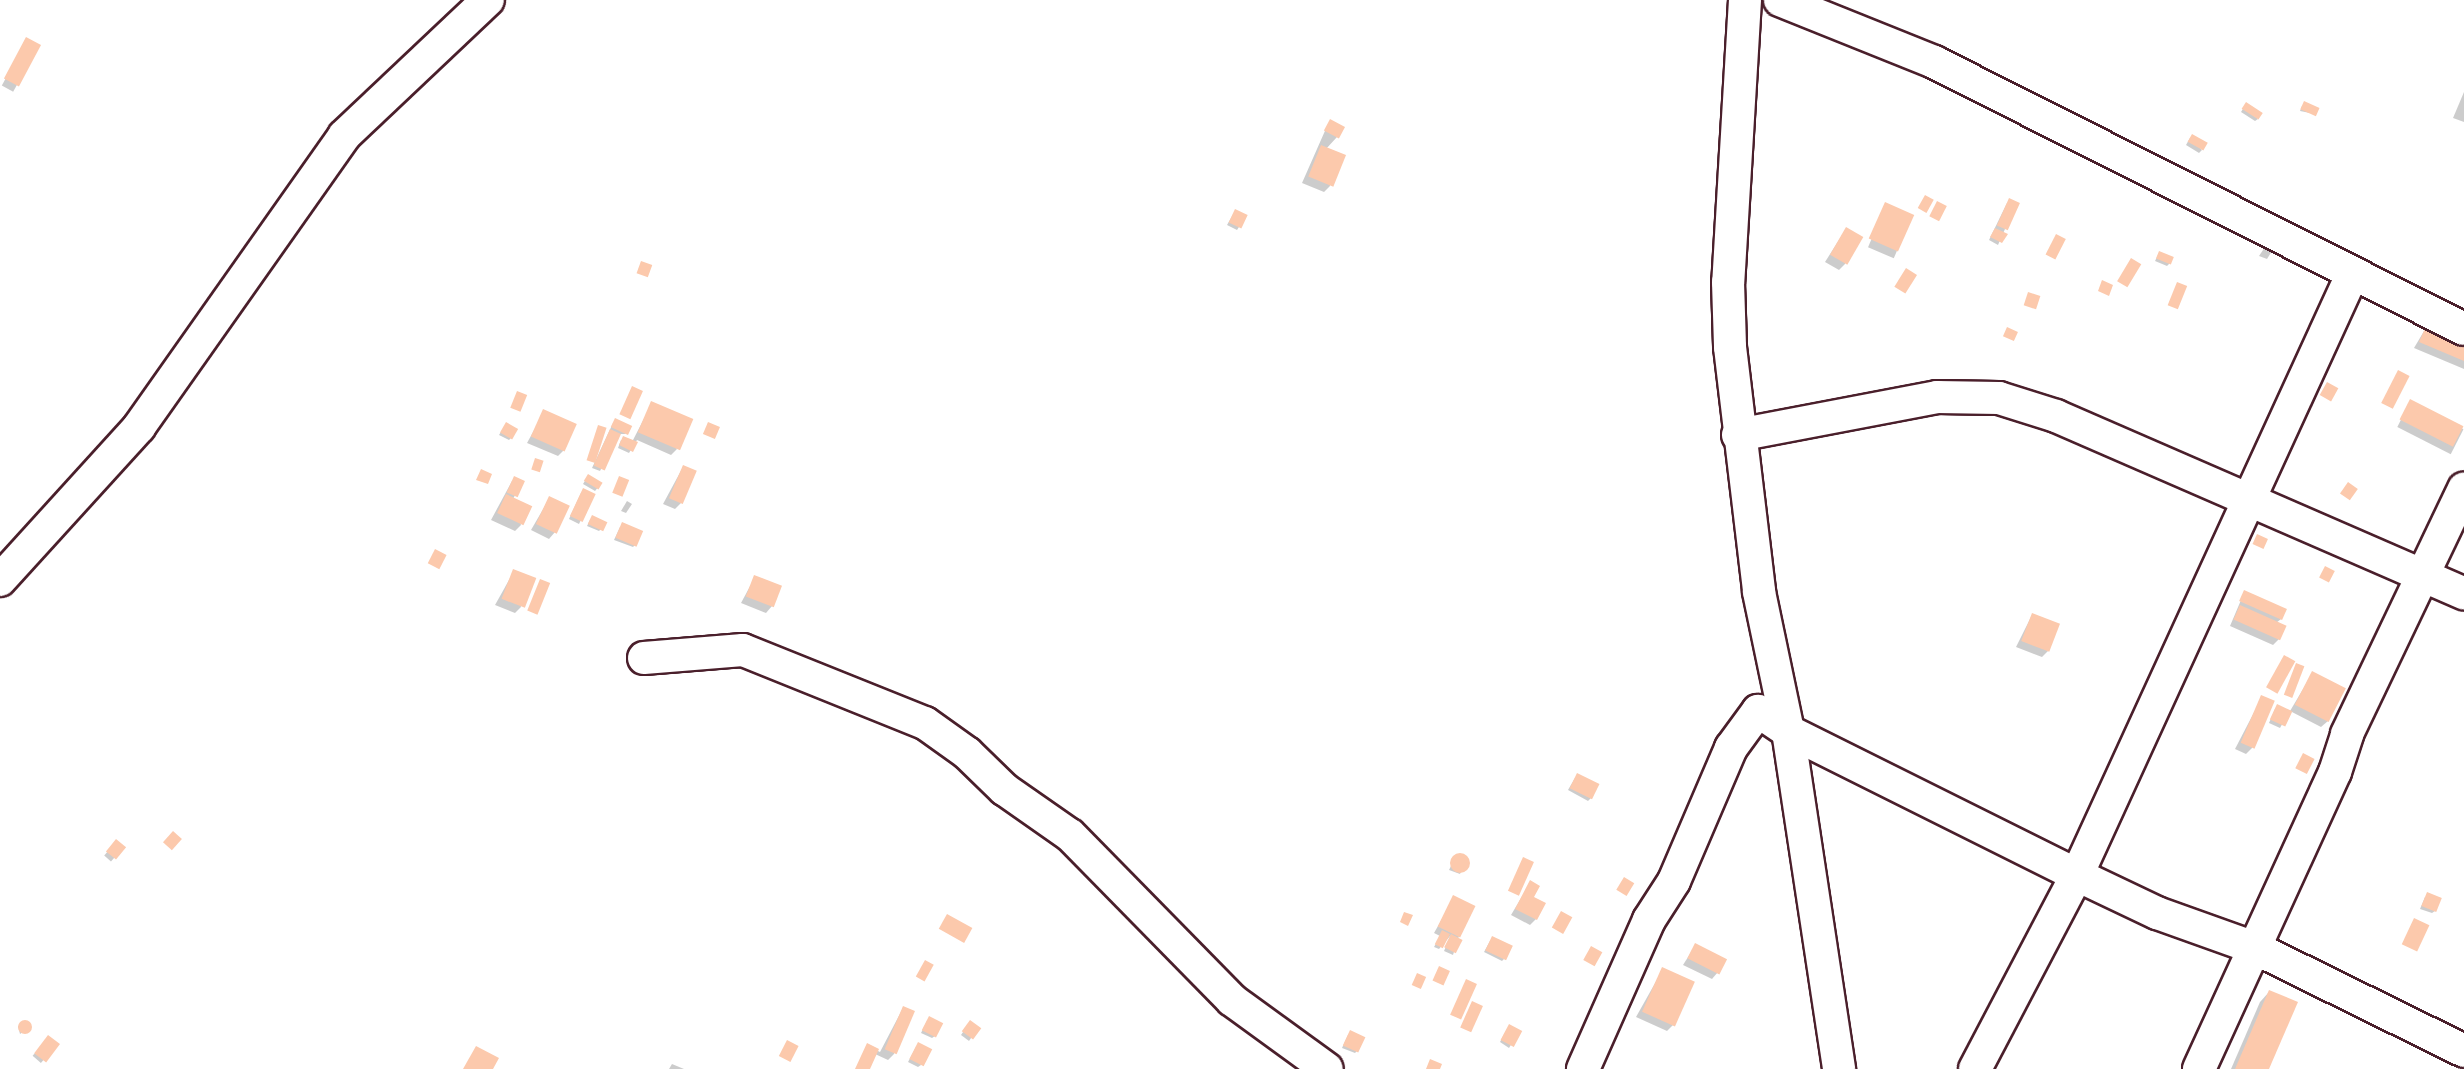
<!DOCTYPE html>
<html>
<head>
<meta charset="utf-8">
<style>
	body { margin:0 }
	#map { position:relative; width:2464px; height:1069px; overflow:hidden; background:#fff; font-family:"Patrick Hand",sans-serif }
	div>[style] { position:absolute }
	.shadow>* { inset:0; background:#0003; transform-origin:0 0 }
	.building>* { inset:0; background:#fcc9ac; transform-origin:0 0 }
	.round { border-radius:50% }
	.roads { filter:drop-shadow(2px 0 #4a1f2b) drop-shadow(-2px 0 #4a1f2b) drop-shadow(0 2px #4a1f2b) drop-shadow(0 -2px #4a1f2b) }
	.minor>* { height:32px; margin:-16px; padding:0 16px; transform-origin:16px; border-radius:16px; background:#fff }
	span { translate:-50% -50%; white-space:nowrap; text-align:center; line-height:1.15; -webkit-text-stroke:7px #fff; paint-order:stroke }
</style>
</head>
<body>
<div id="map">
	<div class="shadow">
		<i style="left:27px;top:40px;width:13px;height:52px;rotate:29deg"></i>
		<i style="clip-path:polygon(2464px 92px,2464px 122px,2453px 118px)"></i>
		<i style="clip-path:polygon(2302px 106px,2315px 114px,2300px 111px)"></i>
		<i style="clip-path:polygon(2244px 107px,2258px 119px,2255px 121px,2241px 112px)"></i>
		<i style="clip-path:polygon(1328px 124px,1337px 137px,1326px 149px,1330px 186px,1324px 192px,1302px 183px)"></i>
		<i style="clip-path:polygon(2190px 138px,2202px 150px,2199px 153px,2186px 145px)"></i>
		<i style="clip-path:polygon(2007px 203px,2005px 229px,1998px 245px,1989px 240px)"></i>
		<i style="left:1886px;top:205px;width:28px;height:46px;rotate:23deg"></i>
		<i style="clip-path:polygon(1235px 211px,1239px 227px,1237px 230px,1227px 225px)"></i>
		<i style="clip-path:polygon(1846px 229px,1845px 264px,1839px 270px,1825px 262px)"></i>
		<i style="clip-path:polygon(2265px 247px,2272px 251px,2267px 259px,2259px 256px)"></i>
		<i style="clip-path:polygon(2159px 253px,2170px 263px,2167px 266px,2155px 261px)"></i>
		<i style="clip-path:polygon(2427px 326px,2464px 342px,2464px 369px,2414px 348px)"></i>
		<i style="left:2410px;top:402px;width:60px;height:28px;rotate:27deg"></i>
		<i style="clip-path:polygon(652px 403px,677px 449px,671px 455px,637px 440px,629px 453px,618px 448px,621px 440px,632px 442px)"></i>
		<i style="clip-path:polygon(544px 412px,564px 450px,558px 456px,527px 443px)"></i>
		<i style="clip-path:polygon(613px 423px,626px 434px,619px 434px,600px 471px,592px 468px)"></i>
		<i style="clip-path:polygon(504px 427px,511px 438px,509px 440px,499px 435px)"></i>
		<i style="clip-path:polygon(683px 467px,681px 503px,675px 509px,663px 504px)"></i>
		<i style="clip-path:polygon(586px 479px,601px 484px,595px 491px,583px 484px)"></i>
		<i style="clip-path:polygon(512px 481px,522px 482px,513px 499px,521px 525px,515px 531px,491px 520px)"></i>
		<i style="clip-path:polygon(581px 493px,593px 495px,579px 524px,569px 519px)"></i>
		<i style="clip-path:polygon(549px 499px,555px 532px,549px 539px,531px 530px)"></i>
		<i style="clip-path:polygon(627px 501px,632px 504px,626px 513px,621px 511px)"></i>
		<i style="clip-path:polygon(590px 520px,601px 529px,599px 531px,587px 526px)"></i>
		<i style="clip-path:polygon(620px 527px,635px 545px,633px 547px,614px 540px)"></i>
		<i style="clip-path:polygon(514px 571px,521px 607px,515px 613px,495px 605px)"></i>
		<i style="clip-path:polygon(755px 577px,772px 606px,766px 613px,741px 603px)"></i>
		<i style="clip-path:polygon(2244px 593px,2281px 619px,2276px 623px,2279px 639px,2273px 645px,2230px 626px)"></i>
		<i style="clip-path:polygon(2032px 615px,2048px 651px,2042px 657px,2016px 647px)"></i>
		<i style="clip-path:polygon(2312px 674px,2328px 721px,2321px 727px,2290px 711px)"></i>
		<i style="clip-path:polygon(2262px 697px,2252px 748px,2246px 754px,2235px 749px)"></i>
		<i style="clip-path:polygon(2275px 709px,2289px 712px,2280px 728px,2269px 723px)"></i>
		<i style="clip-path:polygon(1575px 778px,1591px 798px,1588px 801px,1568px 790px)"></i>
		<i style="left:116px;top:842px;width:9px;height:18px;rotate:41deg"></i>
		<i style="clip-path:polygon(1456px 856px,1467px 859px,1460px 874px,1449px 870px)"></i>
		<i style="clip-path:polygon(1530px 883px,1536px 919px,1530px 925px,1511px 915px)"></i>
		<i style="clip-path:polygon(2425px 897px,2435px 911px,2432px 913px,2420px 909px)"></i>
		<i style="clip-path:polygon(1454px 898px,1459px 936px,1453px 955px,1444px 951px,1451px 935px,1439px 949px,1434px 947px,1440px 936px,1434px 933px)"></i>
		<i style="clip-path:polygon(1490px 941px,1505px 958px,1502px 961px,1484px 952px)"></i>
		<i style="clip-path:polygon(1695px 946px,1718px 972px,1712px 979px,1683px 965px)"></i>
		<i style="clip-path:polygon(1663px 969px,1673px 1025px,1667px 1031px,1636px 1017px)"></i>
		<i style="clip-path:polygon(2269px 992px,2267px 1069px,2231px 1069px,2260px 1002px)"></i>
		<i style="clip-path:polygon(903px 1008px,894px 1054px,888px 1060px,875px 1054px,867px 1069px,856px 1069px,868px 1046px,880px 1052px)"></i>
		<i style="clip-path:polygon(927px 1021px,935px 1036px,932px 1038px,921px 1033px)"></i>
		<i style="clip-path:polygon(27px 1022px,30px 1027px,20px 1034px,18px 1026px)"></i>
		<i style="clip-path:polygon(968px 1025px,978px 1028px,969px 1041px,961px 1035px)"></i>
		<i style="clip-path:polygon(1507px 1029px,1519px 1032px,1509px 1048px,1500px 1042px)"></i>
		<i style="clip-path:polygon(1348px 1035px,1357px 1051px,1355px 1053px,1342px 1048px)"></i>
		<i style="left:49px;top:1037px;width:11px;height:25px;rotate:41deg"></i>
		<i style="clip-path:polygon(916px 1047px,921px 1065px,918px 1067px,908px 1062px)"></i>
		<i style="clip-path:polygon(672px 1064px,684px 1069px,669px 1069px)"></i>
	</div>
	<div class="building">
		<i style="left:26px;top:37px;width:17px;height:47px;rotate:28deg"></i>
		<i style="left:2304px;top:101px;width:17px;height:9px;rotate:24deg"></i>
		<i style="left:2246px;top:102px;width:20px;height:8px;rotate:33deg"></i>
		<i style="left:1330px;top:119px;width:17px;height:13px;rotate:28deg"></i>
		<i style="left:2192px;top:134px;width:18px;height:9px;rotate:29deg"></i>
		<i style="left:1321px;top:145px;width:27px;height:34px;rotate:22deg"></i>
		<i style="left:1925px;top:195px;width:10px;height:15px;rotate:29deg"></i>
		<i style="left:2009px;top:198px;width:12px;height:30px;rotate:24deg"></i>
		<i style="left:1937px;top:201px;width:11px;height:17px;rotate:27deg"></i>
		<i style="left:1885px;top:202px;width:32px;height:40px;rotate:24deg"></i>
		<i style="left:1235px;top:209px;width:14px;height:15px;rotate:25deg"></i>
		<i style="left:1846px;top:227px;width:20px;height:32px;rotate:30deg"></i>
		<i style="clip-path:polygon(1995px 228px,2008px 234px,2002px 243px,1990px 237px)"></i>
		<i style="left:2056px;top:234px;width:11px;height:23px;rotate:27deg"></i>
		<i style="left:2159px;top:251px;width:16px;height:8px;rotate:22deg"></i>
		<i style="left:2131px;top:258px;width:12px;height:27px;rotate:31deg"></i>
		<i style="left:641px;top:261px;width:12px;height:13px;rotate:20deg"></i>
		<i style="left:1906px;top:268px;width:13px;height:22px;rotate:32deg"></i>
		<i style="clip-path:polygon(2102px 280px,2113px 285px,2109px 296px,2098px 291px)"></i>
		<i style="left:2177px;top:282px;width:11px;height:25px;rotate:22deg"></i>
		<i style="left:2028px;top:292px;width:13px;height:14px;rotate:18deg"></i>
		<i style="clip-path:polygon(2427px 324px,2464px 340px,2464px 361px,2419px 342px)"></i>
		<i style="left:2007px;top:327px;width:12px;height:10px;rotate:24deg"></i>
		<i style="left:2398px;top:370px;width:13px;height:37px;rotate:27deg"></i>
		<i style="left:2327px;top:382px;width:13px;height:15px;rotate:29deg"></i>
		<i style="left:632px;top:386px;width:12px;height:31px;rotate:24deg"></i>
		<i style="left:517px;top:391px;width:11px;height:18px;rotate:22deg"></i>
		<i style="left:2410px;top:399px;width:60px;height:23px;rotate:27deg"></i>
		<i style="left:651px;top:401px;width:46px;height:34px;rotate:23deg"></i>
		<i style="left:543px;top:409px;width:37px;height:30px;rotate:24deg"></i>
		<i style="left:615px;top:418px;width:19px;height:10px;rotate:25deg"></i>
		<i style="left:506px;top:422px;width:14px;height:12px;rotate:30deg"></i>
		<i style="left:708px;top:422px;width:13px;height:13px;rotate:23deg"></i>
		<i style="left:598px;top:425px;width:9px;height:37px;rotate:18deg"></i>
		<i style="left:610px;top:429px;width:12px;height:40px;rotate:24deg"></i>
		<i style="clip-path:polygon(623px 436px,638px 442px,633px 452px,619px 445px)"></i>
		<i style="left:535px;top:458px;width:9px;height:12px;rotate:18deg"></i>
		<i style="left:683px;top:465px;width:15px;height:36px;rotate:23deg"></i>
		<i style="clip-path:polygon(481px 469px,492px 474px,488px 484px,476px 480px)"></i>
		<i style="left:588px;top:474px;width:17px;height:8px;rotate:31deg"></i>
		<i style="left:514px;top:476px;width:12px;height:18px;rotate:24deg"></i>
		<i style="left:619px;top:476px;width:11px;height:18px;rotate:22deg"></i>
		<i style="left:2348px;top:482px;width:12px;height:14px;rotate:35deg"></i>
		<i style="left:583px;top:488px;width:14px;height:31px;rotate:25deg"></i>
		<i style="left:506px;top:494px;width:29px;height:21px;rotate:25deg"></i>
		<i style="left:549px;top:496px;width:23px;height:31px;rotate:25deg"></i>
		<i style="left:592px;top:515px;width:17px;height:10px;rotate:25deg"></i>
		<i style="left:622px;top:522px;width:23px;height:17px;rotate:23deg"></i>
		<i style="left:2257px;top:534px;width:12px;height:11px;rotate:24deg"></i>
		<i style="left:435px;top:549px;width:13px;height:16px;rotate:27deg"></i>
		<i style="left:2325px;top:566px;width:11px;height:13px;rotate:27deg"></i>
		<i style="left:513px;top:569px;width:25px;height:32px;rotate:21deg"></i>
		<i style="left:754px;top:575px;width:30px;height:23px;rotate:21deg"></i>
		<i style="left:540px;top:579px;width:11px;height:34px;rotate:22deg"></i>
		<i style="left:2244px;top:590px;width:47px;height:12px;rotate:24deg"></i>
		<i style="left:2240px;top:605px;width:51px;height:16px;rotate:24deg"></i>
		<i style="left:2032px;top:613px;width:30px;height:30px;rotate:21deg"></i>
		<i style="left:2284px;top:655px;width:13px;height:37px;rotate:29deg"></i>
		<i style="left:2296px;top:663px;width:9px;height:34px;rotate:21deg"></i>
		<i style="left:2312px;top:671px;width:38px;height:38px;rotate:27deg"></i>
		<i style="left:2261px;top:695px;width:15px;height:52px;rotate:23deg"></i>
		<i style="left:2277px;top:704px;width:17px;height:17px;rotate:25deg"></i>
		<i style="left:2303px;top:753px;width:13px;height:17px;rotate:27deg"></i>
		<i style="left:1577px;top:773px;width:25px;height:17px;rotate:26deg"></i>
		<i style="left:173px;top:831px;width:12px;height:15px;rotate:42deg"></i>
		<i style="left:116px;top:839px;width:13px;height:16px;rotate:39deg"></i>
		<i class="round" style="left:1450px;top:853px;width:20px;height:20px"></i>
		<i style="left:1523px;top:857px;width:12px;height:37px;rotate:24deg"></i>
		<i style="left:1624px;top:877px;width:12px;height:15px;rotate:31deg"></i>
		<i style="clip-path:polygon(1530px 880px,1540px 886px,1534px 897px,1546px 903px,1537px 920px,1515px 909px)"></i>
		<i style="left:2427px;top:892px;width:16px;height:15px;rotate:22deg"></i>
		<i style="left:1453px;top:895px;width:25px;height:35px;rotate:26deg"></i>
		<i style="left:1561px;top:911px;width:13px;height:19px;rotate:29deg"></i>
		<i style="clip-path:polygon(1404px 912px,1413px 915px,1408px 926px,1400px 922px)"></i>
		<i style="left:947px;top:914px;width:29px;height:17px;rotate:29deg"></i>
		<i style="left:2414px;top:918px;width:17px;height:29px;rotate:25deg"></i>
		<i style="left:1442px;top:930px;width:9px;height:16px;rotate:27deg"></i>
		<i style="left:1451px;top:934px;width:13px;height:15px;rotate:27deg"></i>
		<i style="left:1492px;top:936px;width:23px;height:16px;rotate:25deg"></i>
		<i style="left:1695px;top:943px;width:36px;height:17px;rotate:27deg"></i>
		<i style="left:1591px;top:946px;width:13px;height:16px;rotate:29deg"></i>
		<i style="left:925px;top:960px;width:10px;height:19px;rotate:29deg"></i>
		<i style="left:1439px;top:966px;width:12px;height:16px;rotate:24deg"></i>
		<i style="left:1662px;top:967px;width:36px;height:49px;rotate:24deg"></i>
		<i style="left:1417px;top:973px;width:10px;height:13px;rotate:24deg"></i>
		<i style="left:1466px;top:979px;width:12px;height:39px;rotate:24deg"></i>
		<i style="clip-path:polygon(2269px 990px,2298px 1002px,2269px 1069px,2235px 1069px)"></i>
		<i style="left:1472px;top:1001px;width:12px;height:29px;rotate:24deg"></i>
		<i style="left:903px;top:1006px;width:13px;height:47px;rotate:23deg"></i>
		<i style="left:929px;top:1016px;width:16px;height:16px;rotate:27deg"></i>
		<i class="round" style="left:18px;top:1020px;width:14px;height:14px"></i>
		<i style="left:970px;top:1020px;width:14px;height:14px;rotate:36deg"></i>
		<i style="left:1509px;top:1024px;width:15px;height:18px;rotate:28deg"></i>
		<i style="left:1350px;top:1030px;width:17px;height:17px;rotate:25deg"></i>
		<i style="left:48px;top:1035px;width:15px;height:23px;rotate:37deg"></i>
		<i style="left:787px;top:1040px;width:13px;height:18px;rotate:27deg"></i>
		<i style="left:918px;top:1042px;width:16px;height:19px;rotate:27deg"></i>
		<i style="clip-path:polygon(867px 1043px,879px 1049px,870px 1069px,855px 1069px)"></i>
		<i style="clip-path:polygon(476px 1046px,499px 1058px,493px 1069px,463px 1069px)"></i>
		<i style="clip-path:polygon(1430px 1059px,1442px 1064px,1440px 1069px,1426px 1069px)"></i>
	</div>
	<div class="roads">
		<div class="minor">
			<i style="left:1745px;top:0;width:283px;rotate:93.4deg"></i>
			<i style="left:1728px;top:282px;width:65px;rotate:88.2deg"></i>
			<i style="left:1730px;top:347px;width:247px;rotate:83.2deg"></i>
			<i style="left:1759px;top:592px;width:142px;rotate:78.2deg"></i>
			<i style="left:1788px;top:731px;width:342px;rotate:81.4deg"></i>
			<i style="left:1780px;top:0;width:166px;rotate:21.9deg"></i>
			<i style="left:1934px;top:62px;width:593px;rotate:26.74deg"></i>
			<i style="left:1738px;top:435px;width:203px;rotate:-10.8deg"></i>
			<i style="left:1937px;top:397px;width:62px;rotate:0.9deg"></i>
			<i style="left:1999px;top:398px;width:60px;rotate:17.5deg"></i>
			<i style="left:2056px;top:416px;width:445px;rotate:23.5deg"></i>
			<i style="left:0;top:580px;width:207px;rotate:-47.7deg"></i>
			<i style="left:139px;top:427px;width:356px;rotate:-54.8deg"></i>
			<i style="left:344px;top:136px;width:198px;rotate:-43.4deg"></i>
			<i style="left:644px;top:658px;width:99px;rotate:-4.6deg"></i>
			<i style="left:743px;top:650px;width:196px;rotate:21.9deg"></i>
			<i style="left:925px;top:723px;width:52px;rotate:35.5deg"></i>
			<i style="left:967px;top:753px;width:52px;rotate:44.2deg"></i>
			<i style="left:1004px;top:789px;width:80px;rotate:34.9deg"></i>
			<i style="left:1070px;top:835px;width:231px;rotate:45.5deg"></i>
			<i style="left:1232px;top:1000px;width:117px;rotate:36deg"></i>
			<i style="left:1583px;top:1069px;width:163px;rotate:-66.1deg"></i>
			<i style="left:1649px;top:920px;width:46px;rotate:-57.3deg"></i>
			<i style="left:1674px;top:881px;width:145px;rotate:-66.8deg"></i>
			<i style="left:1731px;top:748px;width:46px;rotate:-53.9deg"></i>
			<i style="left:1758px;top:711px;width:36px;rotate:34deg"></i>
			<i style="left:1788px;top:731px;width:323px;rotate:26.5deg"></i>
			<i style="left:2077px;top:875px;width:89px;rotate:25.4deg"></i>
			<i style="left:2157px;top:913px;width:104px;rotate:19.7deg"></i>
			<i style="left:2255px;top:948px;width:233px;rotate:26.2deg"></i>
			<i style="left:1975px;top:1069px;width:219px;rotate:-62.3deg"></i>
			<i style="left:2077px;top:875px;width:660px;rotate:-65.38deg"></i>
			<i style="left:2199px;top:1069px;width:327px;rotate:-65.4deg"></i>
			<i style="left:2335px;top:772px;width:40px;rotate:-72deg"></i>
			<i style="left:2347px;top:734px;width:272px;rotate:-64.5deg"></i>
		</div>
	</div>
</div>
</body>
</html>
